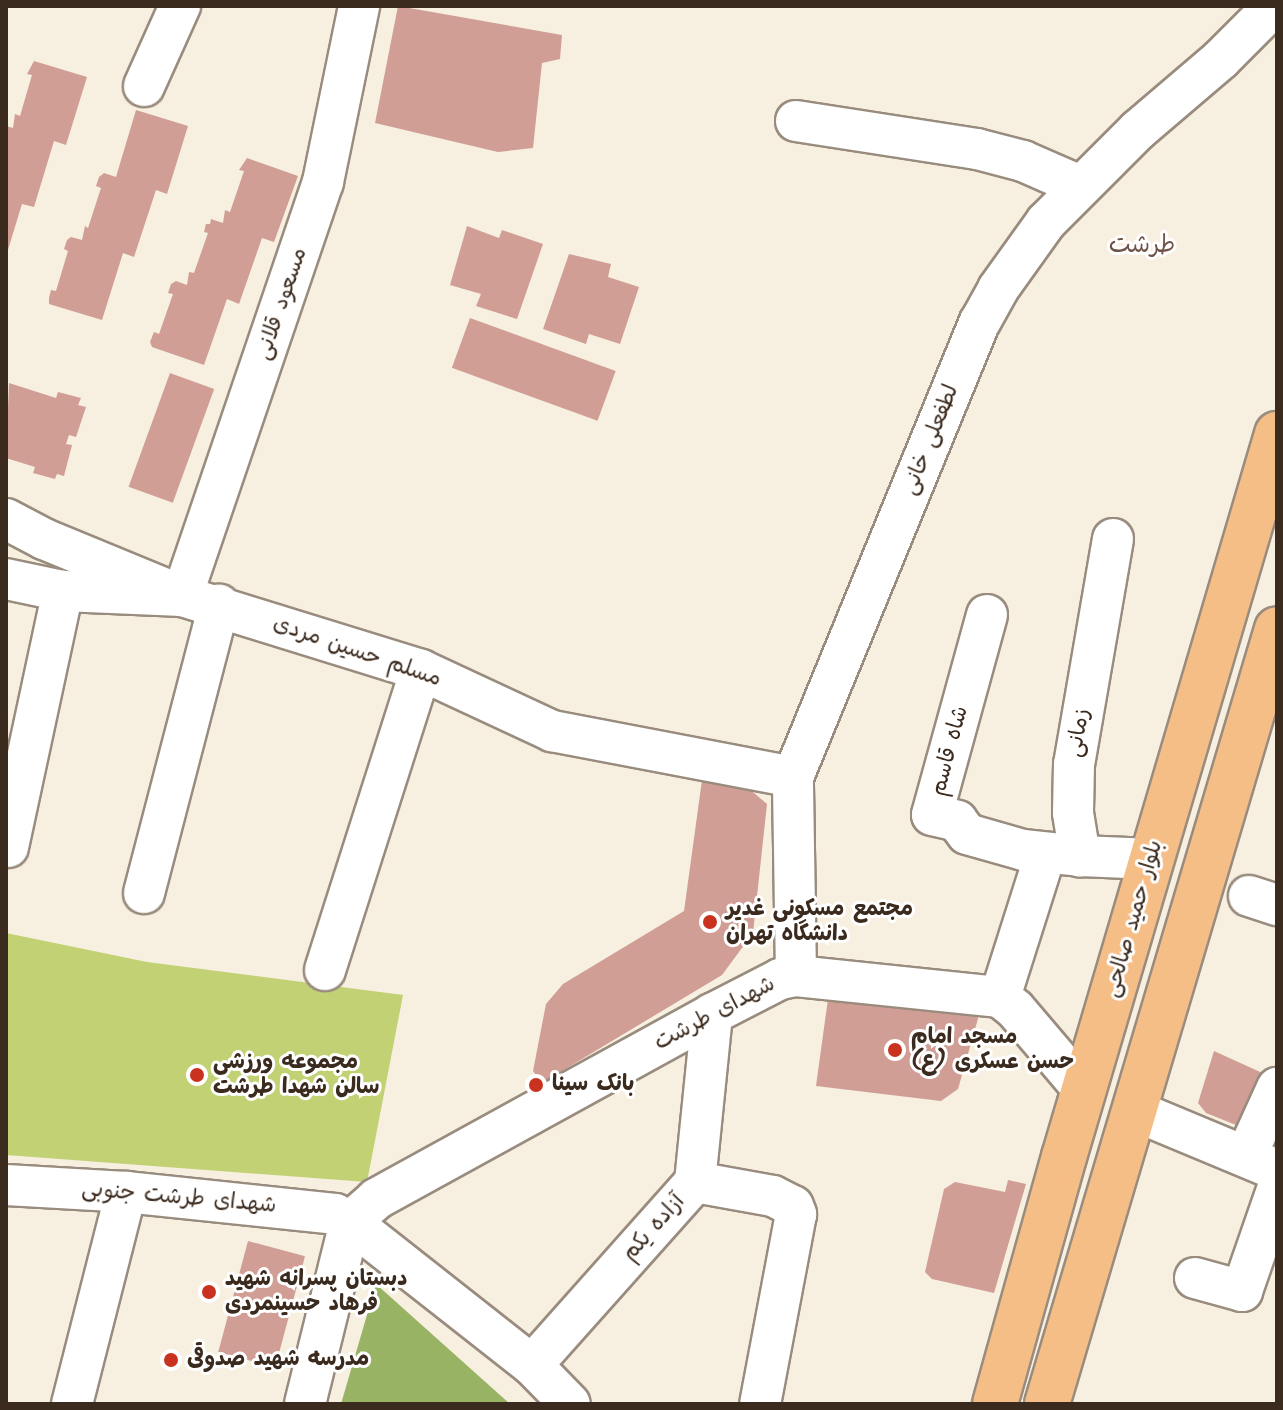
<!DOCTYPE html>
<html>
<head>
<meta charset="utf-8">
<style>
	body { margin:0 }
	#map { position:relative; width:1283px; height:1410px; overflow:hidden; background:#f7efdf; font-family:Kalam,"Playpen Sans Arabic",sans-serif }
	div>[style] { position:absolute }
	.green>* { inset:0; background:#c2d173 }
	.forest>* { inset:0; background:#99b365 }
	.building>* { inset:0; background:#d09e95; transform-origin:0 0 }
	.roads { filter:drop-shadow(2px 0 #998c7e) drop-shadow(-2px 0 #998c7e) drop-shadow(0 2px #998c7e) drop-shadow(0 -2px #998c7e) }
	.minor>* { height:40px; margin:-20px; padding:0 20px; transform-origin:20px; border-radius:20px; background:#fff }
	.major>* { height:44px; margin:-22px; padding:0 22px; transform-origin:22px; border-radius:22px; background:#f6be87 }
	.dots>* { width:22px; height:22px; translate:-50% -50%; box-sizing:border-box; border:4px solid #fff; border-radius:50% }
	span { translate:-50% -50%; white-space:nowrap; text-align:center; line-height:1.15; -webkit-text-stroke:6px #fff; paint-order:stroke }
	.street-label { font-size:22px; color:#3b2a1e }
	.poi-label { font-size:22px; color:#3b2a1e; font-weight:700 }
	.left { translate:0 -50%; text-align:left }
	.neighbourhood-label { font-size:24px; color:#6f5348 }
	.frame { position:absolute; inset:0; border:8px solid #3b2a1e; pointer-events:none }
</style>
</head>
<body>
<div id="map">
	<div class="green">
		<i style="clip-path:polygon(6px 933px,147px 962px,403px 995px,367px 1182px,6px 1155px)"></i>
	</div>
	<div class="forest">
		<i style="clip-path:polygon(376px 1284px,510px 1404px,341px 1404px)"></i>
	</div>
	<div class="building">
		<i style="clip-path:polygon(398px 6px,562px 35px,560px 59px,542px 63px,533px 148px,498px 152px,375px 123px)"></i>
		<i style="clip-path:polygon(34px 61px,87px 77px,66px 145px,54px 141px,34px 207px,22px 204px,7px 253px,6px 126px,13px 128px,15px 114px,20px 116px,32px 75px,27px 74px)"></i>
		<i style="clip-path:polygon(136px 110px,188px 126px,167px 194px,156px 190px,134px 257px,123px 253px,102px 320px,49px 304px,49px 298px,51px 290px,56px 291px,68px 251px,64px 249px,67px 240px,71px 237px,82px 240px,85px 226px,88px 228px,101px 188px,96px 186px,99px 177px,104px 173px,116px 177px)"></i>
		<i style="clip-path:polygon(247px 158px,298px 176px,274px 242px,262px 238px,239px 304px,227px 299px,204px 365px,152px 347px,150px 342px,154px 332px,159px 334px,173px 294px,168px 293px,171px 284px,176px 281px,187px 285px,189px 272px,194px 273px,208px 233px,204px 232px,206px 224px,210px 224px,211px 219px,223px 223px,225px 210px,230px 212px,244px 171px,239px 170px)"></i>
		<i style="clip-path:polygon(467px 226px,499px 238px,502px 230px,543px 244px,517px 319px,476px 306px,481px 294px,450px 285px)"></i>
		<i style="clip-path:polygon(569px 254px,611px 264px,608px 277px,639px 287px,620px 344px,589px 334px,586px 344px,543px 329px)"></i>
		<i style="left:470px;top:318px;width:155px;height:53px;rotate:20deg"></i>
		<i style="left:170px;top:373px;width:47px;height:121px;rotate:20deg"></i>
		<i style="clip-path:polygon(9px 383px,56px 398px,58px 392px,81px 398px,78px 405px,86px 407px,76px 437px,69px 435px,66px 444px,72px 445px,64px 476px,57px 474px,55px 479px,33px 473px,35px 467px,6px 458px)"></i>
		<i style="clip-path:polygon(702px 780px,747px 787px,767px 804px,753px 933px,722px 975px,542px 1083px,533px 1071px,546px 1004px,563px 984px,684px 911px)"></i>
		<i style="clip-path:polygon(828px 999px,979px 1015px,958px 1089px,941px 1101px,816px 1086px)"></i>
		<i style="clip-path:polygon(1214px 1051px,1269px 1076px,1245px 1121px,1236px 1125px,1206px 1113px,1198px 1103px)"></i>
		<i style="clip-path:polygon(1008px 1180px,1026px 1184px,994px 1293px,932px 1279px,925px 1272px,944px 1189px,955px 1182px,1005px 1192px)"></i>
		<i style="left:248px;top:1241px;width:59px;height:115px;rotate:15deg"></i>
	</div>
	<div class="roads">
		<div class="minor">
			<i style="left:144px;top:86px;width:88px;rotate:-65.8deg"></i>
			<i style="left:796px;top:121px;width:183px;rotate:8.8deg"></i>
			<i style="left:977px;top:149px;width:48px;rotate:14.6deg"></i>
			<i style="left:1023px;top:161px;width:62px;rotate:23.7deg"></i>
			<i style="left:6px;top:519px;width:43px;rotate:27.8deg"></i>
			<i style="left:44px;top:539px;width:149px;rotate:22.4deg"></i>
			<i style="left:182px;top:596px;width:437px;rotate:-71.2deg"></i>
			<i style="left:323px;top:182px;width:180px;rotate:-78.4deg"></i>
			<i style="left:1113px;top:539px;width:228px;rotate:99.8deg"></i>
			<i style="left:1074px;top:764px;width:49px;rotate:91.2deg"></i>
			<i style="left:1073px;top:813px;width:44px;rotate:80.8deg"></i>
			<i style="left:1080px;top:856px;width:72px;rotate:2.4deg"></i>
			<i style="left:6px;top:579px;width:58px;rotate:11.9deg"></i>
			<i style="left:63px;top:591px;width:119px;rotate:2.4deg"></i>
			<i style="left:182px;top:596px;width:250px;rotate:17.2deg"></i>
			<i style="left:421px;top:670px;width:145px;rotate:25deg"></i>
			<i style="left:552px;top:731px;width:245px;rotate:10.8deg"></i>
			<i style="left:987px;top:615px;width:207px;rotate:105.4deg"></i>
			<i style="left:932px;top:815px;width:26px;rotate:13deg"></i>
			<i style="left:957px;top:821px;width:16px;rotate:52deg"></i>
			<i style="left:967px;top:834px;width:58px;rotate:15.9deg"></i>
			<i style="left:1023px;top:850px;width:57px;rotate:6deg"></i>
			<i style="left:8px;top:847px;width:262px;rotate:-77.9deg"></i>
			<i style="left:144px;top:893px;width:298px;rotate:-75.4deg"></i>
			<i style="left:1249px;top:896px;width:29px;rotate:18deg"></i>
			<i style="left:325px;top:970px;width:315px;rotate:-72.3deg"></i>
			<i style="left:796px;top:976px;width:199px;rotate:-90.9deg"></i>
			<i style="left:793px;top:777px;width:492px;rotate:-67.7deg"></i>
			<i style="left:980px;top:322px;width:38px;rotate:-61deg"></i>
			<i style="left:998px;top:289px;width:82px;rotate:-54.4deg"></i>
			<i style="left:1046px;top:222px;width:130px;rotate:-45deg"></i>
			<i style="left:1138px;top:130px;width:109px;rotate:-40.5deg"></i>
			<i style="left:1221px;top:59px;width:75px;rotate:-45deg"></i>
			<i style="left:1000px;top:997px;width:149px;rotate:-72.4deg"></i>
			<i style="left:1133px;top:1110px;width:156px;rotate:22.6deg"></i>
			<i style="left:1246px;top:1156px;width:75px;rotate:-65.5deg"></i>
			<i style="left:695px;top:1182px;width:79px;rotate:10.2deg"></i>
			<i style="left:773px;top:1196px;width:22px;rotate:27deg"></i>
			<i style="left:793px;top:1206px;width:9px;rotate:69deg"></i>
			<i style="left:796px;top:1214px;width:193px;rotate:100.7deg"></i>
			<i style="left:6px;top:1185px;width:120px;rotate:3.3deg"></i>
			<i style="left:126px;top:1192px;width:210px;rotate:6deg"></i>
			<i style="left:335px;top:1214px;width:17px;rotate:28deg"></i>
			<i style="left:350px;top:1222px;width:231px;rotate:38.2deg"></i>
			<i style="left:532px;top:1365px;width:54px;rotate:45.7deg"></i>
			<i style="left:350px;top:1222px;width:35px;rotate:-41deg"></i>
			<i style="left:376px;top:1199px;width:384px;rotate:-28.8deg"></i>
			<i style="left:712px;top:1014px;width:76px;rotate:-27.2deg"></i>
			<i style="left:780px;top:979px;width:16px;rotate:-11deg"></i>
			<i style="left:796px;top:976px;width:205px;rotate:5.9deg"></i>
			<i style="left:1000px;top:997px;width:19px;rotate:39deg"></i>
			<i style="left:1015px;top:1009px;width:106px;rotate:49.6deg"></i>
			<i style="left:1195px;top:1278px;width:49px;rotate:15.5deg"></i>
			<i style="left:1242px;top:1291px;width:107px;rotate:-70.9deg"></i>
			<i style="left:532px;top:1365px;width:245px;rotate:-48.3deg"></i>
			<i style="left:695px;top:1182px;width:169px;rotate:-84.2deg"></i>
			<i style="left:72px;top:1404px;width:219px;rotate:-75.7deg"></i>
			<i style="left:305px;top:1404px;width:187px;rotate:-76.1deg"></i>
		</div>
		<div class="major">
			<i style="left:995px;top:1404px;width:256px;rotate:-74.4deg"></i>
			<i style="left:1064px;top:1157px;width:754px;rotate:-73.58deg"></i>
			<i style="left:1047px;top:1404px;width:808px;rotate:-73.47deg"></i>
		</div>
	</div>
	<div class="dots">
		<i style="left:710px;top:922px;background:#c8321e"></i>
		<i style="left:895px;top:1050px;background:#c8321e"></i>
		<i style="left:197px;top:1075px;background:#c8321e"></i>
		<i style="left:536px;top:1085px;background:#c8321e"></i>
		<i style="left:209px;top:1292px;background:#c8321e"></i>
		<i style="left:171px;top:1360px;background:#c8321e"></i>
	</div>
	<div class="street-label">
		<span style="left:282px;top:304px;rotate:-71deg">مسعود قلانی</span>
		<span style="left:931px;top:440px;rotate:-68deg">لطفعلی خانی</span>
		<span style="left:357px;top:652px;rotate:19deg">مسلم حسین مردی</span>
		<span style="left:1079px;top:733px;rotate:-80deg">زمانی</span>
		<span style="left:950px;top:751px;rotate:-75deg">شاه قاسم</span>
		<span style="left:1134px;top:919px;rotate:-74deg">بلوار حمید صالحی</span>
		<span style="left:715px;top:1014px;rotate:-28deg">شهدای طرشت</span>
		<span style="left:179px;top:1198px;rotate:5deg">شهدای طرشت جنوبی</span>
		<span style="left:654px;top:1228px;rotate:-48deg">آزاده یکم</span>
	</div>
	<div class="poi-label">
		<span class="left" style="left:726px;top:922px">مجتمع مسکونی غدیر<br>دانشگاه تهران</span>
		<span class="left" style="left:911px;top:1050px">مسجد امام<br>حسن عسکری (ع)</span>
		<span class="left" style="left:213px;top:1075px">مجموعه ورزشی<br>سالن شهدا طرشت</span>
		<span class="left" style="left:552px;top:1085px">بانک سینا</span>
		<span class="left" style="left:225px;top:1292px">دبستان پسرانه شهيد<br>فرهاد حسينمردی</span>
		<span class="left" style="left:187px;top:1360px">مدرسه شهید صدوقی</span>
	</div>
	<div class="neighbourhood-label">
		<span style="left:1142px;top:246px">طرشت</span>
	</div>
	<div class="frame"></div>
</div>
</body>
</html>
